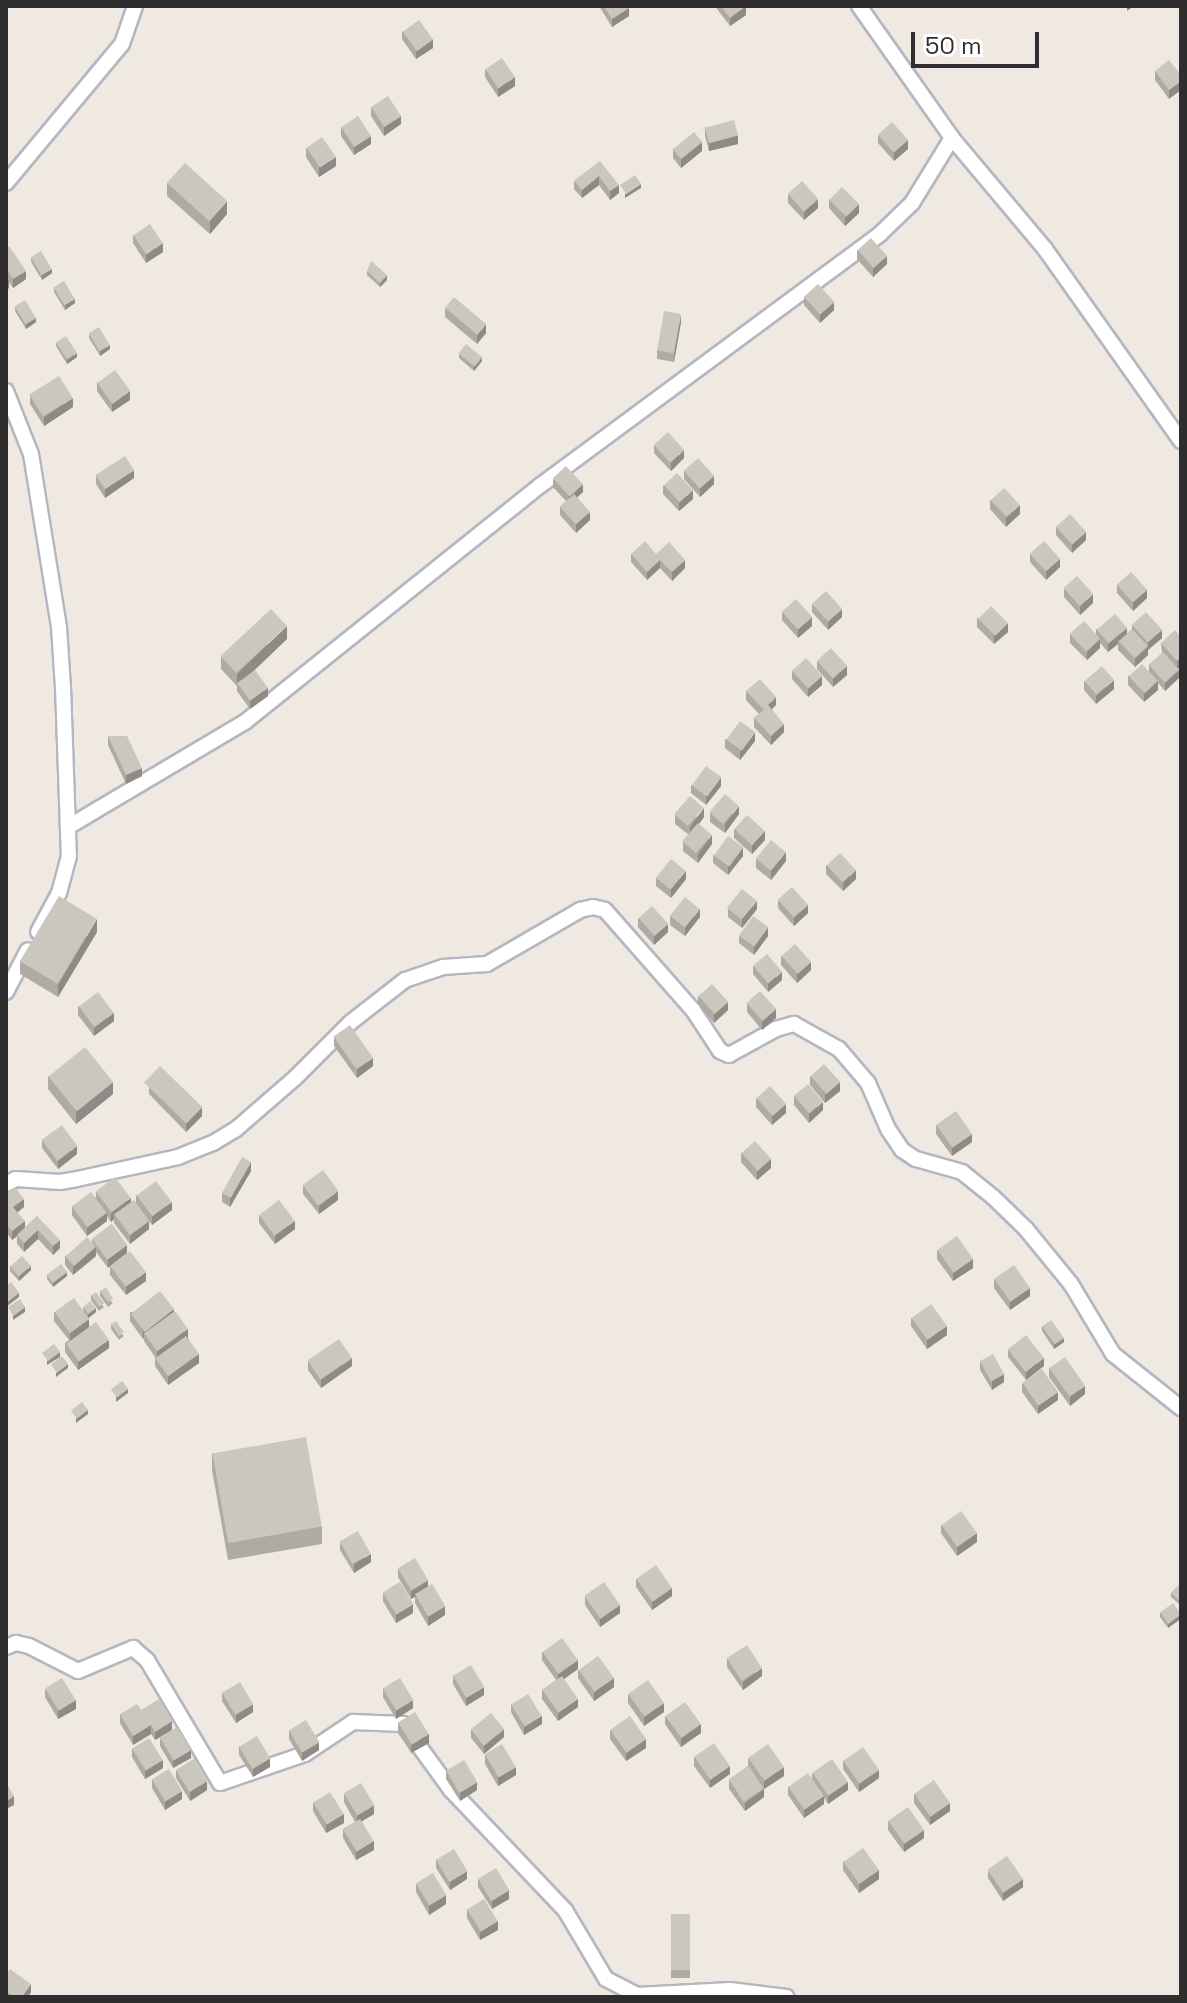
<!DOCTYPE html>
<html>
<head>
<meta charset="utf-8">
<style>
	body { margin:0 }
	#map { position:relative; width:1187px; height:2003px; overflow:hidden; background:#efe9e1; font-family:"Space Grotesk",sans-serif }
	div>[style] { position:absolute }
	.roads { filter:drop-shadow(2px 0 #b4b7c1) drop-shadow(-2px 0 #b4b7c1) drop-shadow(0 2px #b4b7c1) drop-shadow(0 -2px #b4b7c1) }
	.minor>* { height:14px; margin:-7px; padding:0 7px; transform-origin:7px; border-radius:7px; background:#fff }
	.wall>* { inset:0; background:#afaba4; transform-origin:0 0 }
	.shaded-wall>* { inset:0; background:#8e8b86 }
	.building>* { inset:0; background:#cbc7bf; transform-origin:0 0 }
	span { translate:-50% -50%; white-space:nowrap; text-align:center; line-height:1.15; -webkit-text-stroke:6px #fff; paint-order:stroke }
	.frame { position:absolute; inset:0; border:8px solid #2e2e2e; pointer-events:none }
	.scale { position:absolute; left:911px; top:32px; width:128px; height:36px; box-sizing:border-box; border:4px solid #2e2e2e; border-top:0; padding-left:10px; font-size:24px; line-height:28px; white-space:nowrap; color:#2e2e2e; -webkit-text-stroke:6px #fff; paint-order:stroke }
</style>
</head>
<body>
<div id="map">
	<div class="roads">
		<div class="minor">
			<i style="left:859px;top:6px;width:161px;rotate:54.8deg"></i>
			<i style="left:952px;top:138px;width:145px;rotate:50deg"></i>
			<i style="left:1045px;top:249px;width:235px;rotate:54.7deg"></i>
			<i style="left:6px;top:183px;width:181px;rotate:-50.2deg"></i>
			<i style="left:122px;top:44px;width:40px;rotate:-71.1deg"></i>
			<i style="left:6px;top:391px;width:68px;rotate:68.4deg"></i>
			<i style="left:31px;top:454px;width:175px;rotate:80.8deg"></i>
			<i style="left:59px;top:627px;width:60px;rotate:86.2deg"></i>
			<i style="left:63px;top:687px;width:169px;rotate:88deg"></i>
			<i style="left:69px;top:856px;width:38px;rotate:105deg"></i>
			<i style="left:59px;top:893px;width:44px;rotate:118.3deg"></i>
			<i style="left:68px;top:827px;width:206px;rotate:-30.7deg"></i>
			<i style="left:245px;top:722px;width:379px;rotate:-38.7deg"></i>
			<i style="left:541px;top:485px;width:422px;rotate:-36.5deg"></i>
			<i style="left:880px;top:234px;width:45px;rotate:-44.1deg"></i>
			<i style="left:912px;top:203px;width:76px;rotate:-58.4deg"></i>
			<i style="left:6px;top:992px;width:47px;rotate:-62.4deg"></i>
			<i style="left:6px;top:1184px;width:11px;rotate:-27deg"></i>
			<i style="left:16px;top:1179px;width:44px;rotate:3.9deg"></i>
			<i style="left:60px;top:1182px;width:17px;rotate:-10deg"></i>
			<i style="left:77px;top:1179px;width:103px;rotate:-12.3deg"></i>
			<i style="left:178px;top:1157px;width:38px;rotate:-22deg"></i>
			<i style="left:213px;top:1143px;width:26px;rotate:-31deg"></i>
			<i style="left:235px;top:1130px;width:79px;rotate:-40.9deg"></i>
			<i style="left:295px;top:1078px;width:79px;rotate:-45deg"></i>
			<i style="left:351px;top:1022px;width:68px;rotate:-37.9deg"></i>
			<i style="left:405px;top:980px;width:40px;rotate:-18.9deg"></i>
			<i style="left:443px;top:967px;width:44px;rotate:-3.9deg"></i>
			<i style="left:487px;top:964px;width:108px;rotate:-30.1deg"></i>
			<i style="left:580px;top:910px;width:13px;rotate:-13deg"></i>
			<i style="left:593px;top:907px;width:12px;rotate:14deg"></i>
			<i style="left:605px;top:910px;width:133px;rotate:48.7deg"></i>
			<i style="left:693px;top:1010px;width:49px;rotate:56.6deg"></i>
			<i style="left:720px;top:1051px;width:10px;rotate:24deg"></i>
			<i style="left:729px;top:1055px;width:54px;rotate:-29deg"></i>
			<i style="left:776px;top:1029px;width:19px;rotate:-16deg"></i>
			<i style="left:794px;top:1024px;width:51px;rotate:29.1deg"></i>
			<i style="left:839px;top:1049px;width:45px;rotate:49.5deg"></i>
			<i style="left:868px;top:1083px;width:50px;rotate:66.5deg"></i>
			<i style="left:888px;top:1129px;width:25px;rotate:56deg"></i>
			<i style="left:902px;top:1150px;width:17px;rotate:33deg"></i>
			<i style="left:916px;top:1159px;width:48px;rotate:15.8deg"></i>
			<i style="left:962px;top:1172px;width:40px;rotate:39deg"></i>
			<i style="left:993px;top:1197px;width:46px;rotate:44.1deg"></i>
			<i style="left:1026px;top:1229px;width:71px;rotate:50.7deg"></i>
			<i style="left:1071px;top:1284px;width:82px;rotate:59deg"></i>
			<i style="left:1113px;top:1354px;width:87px;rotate:38.5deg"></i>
			<i style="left:6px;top:1647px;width:11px;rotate:-22deg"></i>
			<i style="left:16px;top:1643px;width:13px;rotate:13deg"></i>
			<i style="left:29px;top:1646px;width:55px;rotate:27deg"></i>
			<i style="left:78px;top:1671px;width:60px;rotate:-22.7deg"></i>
			<i style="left:133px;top:1648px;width:18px;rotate:41deg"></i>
			<i style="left:147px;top:1660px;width:143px;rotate:59.3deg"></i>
			<i style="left:220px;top:1783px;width:90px;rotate:-18.8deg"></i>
			<i style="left:305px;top:1754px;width:58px;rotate:-33.7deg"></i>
			<i style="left:353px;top:1722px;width:50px;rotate:2.3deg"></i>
			<i style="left:403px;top:1724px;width:82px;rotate:54deg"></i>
			<i style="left:451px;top:1790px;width:166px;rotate:46.5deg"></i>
			<i style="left:565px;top:1910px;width:80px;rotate:59.3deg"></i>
			<i style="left:606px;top:1979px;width:35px;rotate:27deg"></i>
			<i style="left:637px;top:1995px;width:93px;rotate:-3.1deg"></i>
			<i style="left:730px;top:1990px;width:57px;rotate:7deg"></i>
		</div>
	</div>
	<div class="wall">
		<i style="clip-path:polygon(599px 6px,628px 6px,629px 16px,612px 27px)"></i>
		<i style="clip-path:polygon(717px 6px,746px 6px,746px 15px,730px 26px,717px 9px)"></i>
		<i style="clip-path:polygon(402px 31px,433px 48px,416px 59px,402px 39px)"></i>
		<i style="clip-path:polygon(485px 69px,515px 86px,498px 97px,485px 77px)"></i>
		<i style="clip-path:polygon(1155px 71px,1181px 75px,1169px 99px,1155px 80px)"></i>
		<i style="clip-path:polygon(371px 107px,401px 124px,384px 136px,371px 116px)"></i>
		<i style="clip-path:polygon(341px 127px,371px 144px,354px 155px,341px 136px)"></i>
		<i style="clip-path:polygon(705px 127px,738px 144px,709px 151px,705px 136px)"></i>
		<i style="clip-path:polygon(878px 135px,908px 149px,894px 161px,878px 143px)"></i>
		<i style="clip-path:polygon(306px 148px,336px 166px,319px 177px,306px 157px)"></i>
		<i style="clip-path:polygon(673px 149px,702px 151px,681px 168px,673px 158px)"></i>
		<i style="clip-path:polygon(600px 161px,619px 193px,610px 200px,599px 185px,582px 198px,574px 189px,574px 181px)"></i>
		<i style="clip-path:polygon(167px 183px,227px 214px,210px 234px,167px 196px)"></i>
		<i style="clip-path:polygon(788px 194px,818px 208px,804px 220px,788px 203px)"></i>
		<i style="clip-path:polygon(829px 199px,859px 213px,845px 226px,829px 208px)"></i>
		<i style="clip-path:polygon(133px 235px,163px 252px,146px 263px,133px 243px)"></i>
		<i style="clip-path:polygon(6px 248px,26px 279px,13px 288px,9px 282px,9px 288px,6px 290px)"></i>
		<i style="clip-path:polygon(857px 250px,887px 264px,873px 277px,857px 259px)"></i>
		<i style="clip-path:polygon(31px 258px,52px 273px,42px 280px,31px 262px)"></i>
		<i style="clip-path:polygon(367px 271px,387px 280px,380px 287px,367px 275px)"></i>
		<i style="clip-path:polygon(54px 288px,75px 303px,65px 310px,54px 292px)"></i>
		<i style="clip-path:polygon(804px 297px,834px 310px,820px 323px,804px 305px)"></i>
		<i style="clip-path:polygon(15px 307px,36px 322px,26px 329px,15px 311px)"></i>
		<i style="clip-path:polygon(445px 308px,486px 333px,477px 344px,445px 317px)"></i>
		<i style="clip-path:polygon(681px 322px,674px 362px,657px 359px,657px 350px)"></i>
		<i style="clip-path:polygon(89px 334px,110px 349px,100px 356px,89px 338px)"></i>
		<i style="clip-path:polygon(56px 342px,77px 357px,67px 364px,56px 346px)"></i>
		<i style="clip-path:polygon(459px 354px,482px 361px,474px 371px,459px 358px)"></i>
		<i style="clip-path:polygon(97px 382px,130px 400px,112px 412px,97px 391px)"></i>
		<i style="clip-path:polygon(30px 395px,73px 407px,44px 426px,30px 404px)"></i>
		<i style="clip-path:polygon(654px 445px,684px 458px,671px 471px,654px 453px)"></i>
		<i style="clip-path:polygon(684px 471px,714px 484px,700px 497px,684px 479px)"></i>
		<i style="clip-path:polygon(96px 475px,134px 478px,105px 498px,96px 484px)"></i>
		<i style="clip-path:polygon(553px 479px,583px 492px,577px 497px,590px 520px,576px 533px,560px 515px,560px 507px,566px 501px,553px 487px)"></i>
		<i style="clip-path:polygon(663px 485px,693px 499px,679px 511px,663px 494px)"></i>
		<i style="clip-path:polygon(990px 500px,1020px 514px,1006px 527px,990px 509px)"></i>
		<i style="clip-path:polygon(1056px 527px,1086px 540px,1072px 553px,1056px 535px)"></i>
		<i style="clip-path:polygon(631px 554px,656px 554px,685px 568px,672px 581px,660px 568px,647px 580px,631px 562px)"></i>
		<i style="clip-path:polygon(1030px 554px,1060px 567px,1046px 580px,1030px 562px)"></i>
		<i style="clip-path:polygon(1117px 585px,1147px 598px,1133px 611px,1117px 593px)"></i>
		<i style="clip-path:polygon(1064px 589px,1093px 603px,1080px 615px,1064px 597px)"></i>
		<i style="clip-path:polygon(812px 604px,842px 617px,828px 630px,812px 612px)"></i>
		<i style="clip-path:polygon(782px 612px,812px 626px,798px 638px,782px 620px)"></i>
		<i style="clip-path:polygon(977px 618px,1008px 632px,994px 644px,977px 627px)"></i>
		<i style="clip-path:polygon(1132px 625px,1162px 638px,1148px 650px,1148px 655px,1135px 667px,1118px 650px,1118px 644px,1108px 652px,1100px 643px,1100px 648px,1087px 660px,1070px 643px,1070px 634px,1096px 635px,1096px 629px,1127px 634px,1132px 629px)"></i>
		<i style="clip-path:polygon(1181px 637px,1181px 666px,1178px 669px,1179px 678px,1165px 691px,1158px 683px,1158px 690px,1144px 702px,1128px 685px,1128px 676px,1149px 672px,1149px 665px,1162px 653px,1161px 643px)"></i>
		<i style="clip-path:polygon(287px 639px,251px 673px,268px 696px,250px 709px,237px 691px,237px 686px,221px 669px,221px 657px)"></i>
		<i style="clip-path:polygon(817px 661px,847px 675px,833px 687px,817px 669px)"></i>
		<i style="clip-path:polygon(792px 671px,822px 685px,808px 697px,792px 679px)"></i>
		<i style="clip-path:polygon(1084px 681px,1114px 689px,1096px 704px,1084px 690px)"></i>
		<i style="clip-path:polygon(746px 691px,776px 705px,772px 709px,784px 732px,771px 745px,754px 727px,754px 718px,759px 714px,746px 700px)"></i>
		<i style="clip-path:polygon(108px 736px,142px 776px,126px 784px,108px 745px)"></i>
		<i style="clip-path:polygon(725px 739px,755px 741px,740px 760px,725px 748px)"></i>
		<i style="clip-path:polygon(691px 785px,721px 786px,706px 805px,691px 793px)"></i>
		<i style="clip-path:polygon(710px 813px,739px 814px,725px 833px,710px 822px)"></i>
		<i style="clip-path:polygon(675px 815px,704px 817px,699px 824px,712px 844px,698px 863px,683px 851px,683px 842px,689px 835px,675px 824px)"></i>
		<i style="clip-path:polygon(734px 829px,765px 840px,752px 854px,734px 838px)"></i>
		<i style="clip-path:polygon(713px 855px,743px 856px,728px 875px,713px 863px)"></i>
		<i style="clip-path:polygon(756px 859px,786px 861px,771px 880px,756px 868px)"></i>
		<i style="clip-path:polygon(826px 865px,856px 879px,843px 891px,826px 874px)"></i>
		<i style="clip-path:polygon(656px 878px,686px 879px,671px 898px,656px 886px)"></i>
		<i style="clip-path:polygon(778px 900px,808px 913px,794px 926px,778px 908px)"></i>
		<i style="clip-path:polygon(728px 908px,757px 909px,742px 928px,728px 917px)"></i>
		<i style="clip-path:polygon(670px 916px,700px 917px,685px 936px,670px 925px)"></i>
		<i style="clip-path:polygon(638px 918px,668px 932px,654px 945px,638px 927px)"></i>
		<i style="clip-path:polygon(97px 932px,58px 997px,20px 974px,20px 961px)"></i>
		<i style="clip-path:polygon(739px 935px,768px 936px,754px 955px,739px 943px)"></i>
		<i style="clip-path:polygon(781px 956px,811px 970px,797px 983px,781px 965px)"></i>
		<i style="clip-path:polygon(753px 966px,782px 980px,768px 992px,753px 974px)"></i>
		<i style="clip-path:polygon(698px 996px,728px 1010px,714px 1023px,698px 1004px)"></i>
		<i style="clip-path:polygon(747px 1003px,776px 1018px,762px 1030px,747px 1012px)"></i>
		<i style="clip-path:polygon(78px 1006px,114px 1021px,94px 1036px,78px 1015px)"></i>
		<i style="clip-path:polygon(334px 1037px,373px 1066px,357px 1078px,334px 1046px)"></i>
		<i style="clip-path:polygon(48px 1076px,113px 1094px,76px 1124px,48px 1089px)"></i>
		<i style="clip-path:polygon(810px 1076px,840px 1091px,825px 1103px,810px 1085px)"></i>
		<i style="clip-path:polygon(149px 1086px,202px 1116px,186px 1132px,149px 1094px)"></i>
		<i style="clip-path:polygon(794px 1096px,823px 1110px,809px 1123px,794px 1105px)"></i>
		<i style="clip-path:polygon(756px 1098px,786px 1113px,772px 1125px,756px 1107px)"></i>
		<i style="clip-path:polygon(936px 1125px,972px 1142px,952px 1156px,936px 1134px)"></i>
		<i style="clip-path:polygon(42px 1140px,77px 1154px,58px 1169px,42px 1148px)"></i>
		<i style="clip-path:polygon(741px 1153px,771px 1168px,757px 1180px,741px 1162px)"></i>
		<i style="clip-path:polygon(251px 1171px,230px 1207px,222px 1202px,222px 1193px)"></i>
		<i style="clip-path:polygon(303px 1185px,338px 1200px,319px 1214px,303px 1194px)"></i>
		<i style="clip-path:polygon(96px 1192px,136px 1203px,136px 1195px,172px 1210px,152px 1225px,149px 1221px,149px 1229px,130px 1244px,114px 1223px,114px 1219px,111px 1222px,107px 1216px,107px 1221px,87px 1236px,72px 1215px,72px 1206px,96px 1197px)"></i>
		<i style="clip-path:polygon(6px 1194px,24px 1207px,17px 1212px,25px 1228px,37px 1216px,60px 1248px,53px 1255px,38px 1239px,24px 1252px,17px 1244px,17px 1236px,12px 1240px,6px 1232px)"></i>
		<i style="clip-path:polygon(259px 1215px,295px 1229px,275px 1244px,259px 1223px)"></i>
		<i style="clip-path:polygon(112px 1224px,108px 1268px,96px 1252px,96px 1256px,73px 1275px,65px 1265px,65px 1256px,92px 1243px,92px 1239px)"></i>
		<i style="clip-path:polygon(937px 1250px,973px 1268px,953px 1281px,937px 1259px)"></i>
		<i style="clip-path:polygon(10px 1266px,31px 1270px,19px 1281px,10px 1271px)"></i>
		<i style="clip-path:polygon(110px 1266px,146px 1281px,126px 1295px,110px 1275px)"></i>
		<i style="clip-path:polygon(47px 1275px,67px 1276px,53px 1287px,47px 1279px)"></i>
		<i style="clip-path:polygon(994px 1279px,1030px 1296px,1010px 1310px,994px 1288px)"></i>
		<i style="clip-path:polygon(100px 1291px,113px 1303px,108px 1307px,100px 1296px)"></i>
		<i style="clip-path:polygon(91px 1295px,104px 1307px,99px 1311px,91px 1300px)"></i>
		<i style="clip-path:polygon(83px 1307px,96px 1312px,89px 1318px,89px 1326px,109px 1348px,78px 1370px,65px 1352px,65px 1343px,69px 1340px,54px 1321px,54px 1312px,83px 1310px)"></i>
		<i style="clip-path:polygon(130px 1312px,174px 1312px,188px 1338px,199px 1363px,168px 1385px,155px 1366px,155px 1357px,144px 1341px,144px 1338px,143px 1339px,130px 1321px)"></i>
		<i style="clip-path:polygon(911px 1318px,947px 1335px,927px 1349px,911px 1326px)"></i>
		<i style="clip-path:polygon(111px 1324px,124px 1336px,119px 1340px,111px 1329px)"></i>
		<i style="clip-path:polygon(1042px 1326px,1064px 1342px,1054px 1349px,1042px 1331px)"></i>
		<i style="clip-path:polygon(1008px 1349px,1044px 1366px,1026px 1380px,1008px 1357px)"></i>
		<i style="clip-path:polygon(308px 1361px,352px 1366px,321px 1388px,308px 1370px)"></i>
		<i style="clip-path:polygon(980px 1361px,1004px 1382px,992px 1390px,980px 1370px)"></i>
		<i style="clip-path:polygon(1049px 1368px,1085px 1394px,1070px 1406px,1049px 1377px)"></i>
		<i style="clip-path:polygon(1022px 1383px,1058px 1400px,1038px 1414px,1022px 1392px)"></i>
		<i style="clip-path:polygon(212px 1453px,322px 1527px,322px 1544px,228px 1560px,212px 1470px)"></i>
		<i style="clip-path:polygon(941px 1525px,977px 1542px,957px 1556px,941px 1533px)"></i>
		<i style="clip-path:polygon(340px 1542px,371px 1562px,354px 1573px,340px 1550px)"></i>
		<i style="clip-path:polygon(398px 1568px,428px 1586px,445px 1615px,428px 1626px,415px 1603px,415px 1597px,411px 1599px,398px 1577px)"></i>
		<i style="clip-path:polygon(636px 1579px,672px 1596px,652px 1610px,636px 1587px)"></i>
		<i style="clip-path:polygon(1181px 1583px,1181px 1606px,1171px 1597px,1171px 1593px)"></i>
		<i style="clip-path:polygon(383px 1593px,413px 1613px,396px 1623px,383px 1601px)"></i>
		<i style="clip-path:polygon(585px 1596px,620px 1613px,600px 1627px,585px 1605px)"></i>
		<i style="clip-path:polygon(1160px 1613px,1181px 1614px,1168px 1628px,1160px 1617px)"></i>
		<i style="clip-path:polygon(542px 1652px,578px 1669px,564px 1679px,578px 1707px,558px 1721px,542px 1699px,542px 1690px,556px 1680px,542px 1660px)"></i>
		<i style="clip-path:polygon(727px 1659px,762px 1676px,743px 1690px,727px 1667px)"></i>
		<i style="clip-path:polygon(578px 1670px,614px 1687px,594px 1701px,578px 1678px)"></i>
		<i style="clip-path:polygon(453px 1675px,484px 1695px,466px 1706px,453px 1684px)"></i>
		<i style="clip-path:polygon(383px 1688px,413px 1708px,396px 1719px,383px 1697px)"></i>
		<i style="clip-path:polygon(45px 1689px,76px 1709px,58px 1719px,45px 1697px)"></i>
		<i style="clip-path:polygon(222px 1692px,253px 1712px,236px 1723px,222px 1701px)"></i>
		<i style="clip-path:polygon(628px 1694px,664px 1712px,644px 1726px,628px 1703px)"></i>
		<i style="clip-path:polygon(511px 1704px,542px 1724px,524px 1735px,511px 1712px)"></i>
		<i style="clip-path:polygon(141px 1710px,172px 1730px,155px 1740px,151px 1734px,133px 1745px,120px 1723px,120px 1714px)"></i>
		<i style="clip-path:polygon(665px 1716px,701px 1733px,681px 1747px,665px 1724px)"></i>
		<i style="clip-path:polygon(398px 1722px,429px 1743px,411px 1753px,398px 1731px)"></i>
		<i style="clip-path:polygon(289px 1730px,319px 1750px,302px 1761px,289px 1739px)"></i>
		<i style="clip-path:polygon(471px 1730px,504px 1737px,484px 1754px,471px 1738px)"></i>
		<i style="clip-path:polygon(610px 1730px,646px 1748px,626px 1761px,610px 1739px)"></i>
		<i style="clip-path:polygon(160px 1738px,191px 1758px,173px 1768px,160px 1746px)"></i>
		<i style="clip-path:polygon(239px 1746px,270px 1767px,253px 1777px,239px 1755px)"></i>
		<i style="clip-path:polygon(132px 1748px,163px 1768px,145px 1779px,132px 1757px)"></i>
		<i style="clip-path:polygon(485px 1755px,516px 1775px,498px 1786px,485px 1764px)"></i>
		<i style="clip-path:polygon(694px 1757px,730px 1774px,710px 1788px,694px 1766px)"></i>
		<i style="clip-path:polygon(748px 1758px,784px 1776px,764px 1789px,764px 1797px,745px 1811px,729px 1789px,729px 1780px,748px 1766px)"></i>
		<i style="clip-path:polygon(843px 1761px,879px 1778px,859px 1792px,843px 1769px)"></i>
		<i style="clip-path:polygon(176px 1770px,207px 1790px,190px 1801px,176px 1778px)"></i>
		<i style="clip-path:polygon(446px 1770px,477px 1790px,460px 1801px,446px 1779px)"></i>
		<i style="clip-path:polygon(812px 1773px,848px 1790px,828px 1804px,824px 1798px,824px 1804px,804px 1818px,788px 1795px,788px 1787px,812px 1779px)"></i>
		<i style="clip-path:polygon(152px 1779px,182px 1799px,165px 1810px,152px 1788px)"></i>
		<i style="clip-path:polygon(344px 1794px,374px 1814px,362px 1821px,374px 1850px,356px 1860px,343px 1838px,343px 1829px,355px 1822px,344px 1802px)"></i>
		<i style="clip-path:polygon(914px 1794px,950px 1811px,930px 1825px,914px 1803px)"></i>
		<i style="clip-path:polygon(313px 1802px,344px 1823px,326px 1833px,313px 1811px)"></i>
		<i style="clip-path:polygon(888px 1821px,924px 1838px,904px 1852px,888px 1830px)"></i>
		<i style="clip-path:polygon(436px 1859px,467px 1879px,450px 1890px,436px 1868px)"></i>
		<i style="clip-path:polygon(843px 1861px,879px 1879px,859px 1893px,843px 1870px)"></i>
		<i style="clip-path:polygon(988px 1870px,1023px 1887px,1003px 1901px,988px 1878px)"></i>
		<i style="clip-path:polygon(478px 1879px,509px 1899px,492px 1909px,478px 1887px)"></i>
		<i style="clip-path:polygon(416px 1884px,446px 1904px,429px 1915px,416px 1892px)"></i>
		<i style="clip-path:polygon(467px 1909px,498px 1930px,480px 1940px,467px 1918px)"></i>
		<i style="left:671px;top:1914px;width:19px;height:64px"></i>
		<i style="clip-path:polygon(6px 1975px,31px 1992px,28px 1997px,6px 1997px)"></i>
	</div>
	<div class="shaded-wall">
		<i style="clip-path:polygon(746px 6px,746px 15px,730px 26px,730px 18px)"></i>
		<i style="clip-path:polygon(1127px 6px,1134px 6px,1127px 11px)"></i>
		<i style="clip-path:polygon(629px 8px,629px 16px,612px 27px,612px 19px)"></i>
		<i style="clip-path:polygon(433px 39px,433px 48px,416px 59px,416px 51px)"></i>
		<i style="clip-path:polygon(515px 77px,515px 86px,498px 97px,498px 89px)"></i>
		<i style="clip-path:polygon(1181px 81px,1181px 90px,1169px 99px,1169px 90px)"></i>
		<i style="clip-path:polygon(401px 116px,401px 124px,384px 136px,384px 127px)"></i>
		<i style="clip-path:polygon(738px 135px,738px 144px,709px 151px,709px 143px)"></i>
		<i style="clip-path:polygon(371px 136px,371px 144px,354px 155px,354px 147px)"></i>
		<i style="clip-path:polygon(908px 140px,908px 149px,894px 161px,894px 152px)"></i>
		<i style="clip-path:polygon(702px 142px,702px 151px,681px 168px,681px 159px)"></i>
		<i style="clip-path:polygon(336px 157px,336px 166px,319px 177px,319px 168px)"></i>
		<i style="clip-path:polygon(599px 176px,599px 185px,582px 198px,582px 190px)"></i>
		<i style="clip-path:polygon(641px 184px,641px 188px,625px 198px,625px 194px)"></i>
		<i style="clip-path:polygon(619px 185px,619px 193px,610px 200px,610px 191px)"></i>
		<i style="clip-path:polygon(818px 199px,818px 208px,804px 220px,804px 212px)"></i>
		<i style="clip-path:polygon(227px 201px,227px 214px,210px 234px,210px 221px)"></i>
		<i style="clip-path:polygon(859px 204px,859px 213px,845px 226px,845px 217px)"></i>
		<i style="clip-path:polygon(163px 243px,163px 252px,146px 263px,146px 255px)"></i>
		<i style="clip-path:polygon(887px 256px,887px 264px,873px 277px,873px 268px)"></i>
		<i style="clip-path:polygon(52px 269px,52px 273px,42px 280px,42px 275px)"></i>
		<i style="clip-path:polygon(26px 271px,26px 279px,13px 288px,13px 279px)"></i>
		<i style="clip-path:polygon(387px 275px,387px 280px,380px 287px,380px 283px)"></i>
		<i style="clip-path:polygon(9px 280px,9px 288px,6px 290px,6px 282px)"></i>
		<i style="clip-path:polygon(75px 299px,75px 303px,65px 310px,65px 305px)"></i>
		<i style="clip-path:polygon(834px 302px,834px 310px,820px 323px,820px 315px)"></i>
		<i style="clip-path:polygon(681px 314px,681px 322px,674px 362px,674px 354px)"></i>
		<i style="clip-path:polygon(36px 318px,36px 322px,26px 329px,26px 324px)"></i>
		<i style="clip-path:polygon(486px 324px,486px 333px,477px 344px,477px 336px)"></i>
		<i style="clip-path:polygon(110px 345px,110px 349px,100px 356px,100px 351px)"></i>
		<i style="clip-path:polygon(77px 353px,77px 357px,67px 364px,67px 360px)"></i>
		<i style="clip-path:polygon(482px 357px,482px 361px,474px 371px,474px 366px)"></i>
		<i style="clip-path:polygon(130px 391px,130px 400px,112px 412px,112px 404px)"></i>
		<i style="clip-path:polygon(73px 398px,73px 407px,44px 426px,44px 417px)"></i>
		<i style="clip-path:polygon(684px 450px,684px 458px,671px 471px,671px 463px)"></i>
		<i style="clip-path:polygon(134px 470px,134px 478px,105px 498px,105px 489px)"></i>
		<i style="clip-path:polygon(714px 476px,714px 484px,700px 497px,700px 488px)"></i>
		<i style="clip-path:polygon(583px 484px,583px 492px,569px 505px,569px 496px)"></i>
		<i style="clip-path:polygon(693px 490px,693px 499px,679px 511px,679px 503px)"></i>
		<i style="clip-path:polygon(1020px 505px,1020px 514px,1006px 527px,1006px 518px)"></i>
		<i style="clip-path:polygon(590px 512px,590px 520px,576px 533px,576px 524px)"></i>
		<i style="clip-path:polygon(1086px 532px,1086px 540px,1072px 553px,1072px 545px)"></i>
		<i style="clip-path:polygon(1060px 559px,1060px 567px,1046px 580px,1046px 571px)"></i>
		<i style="clip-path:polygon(660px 560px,660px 568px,647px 580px,647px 572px)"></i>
		<i style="clip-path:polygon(685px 560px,685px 568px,672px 581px,672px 572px)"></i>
		<i style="clip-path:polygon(1147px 590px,1147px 598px,1133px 611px,1133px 602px)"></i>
		<i style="clip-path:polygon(1093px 594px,1093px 603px,1080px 615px,1080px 607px)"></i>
		<i style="clip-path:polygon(842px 609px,842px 617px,828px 630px,828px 622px)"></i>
		<i style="clip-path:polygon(812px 617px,812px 626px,798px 638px,798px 630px)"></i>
		<i style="clip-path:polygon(1008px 623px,1008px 632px,994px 644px,994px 636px)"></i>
		<i style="clip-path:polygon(287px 626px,287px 639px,239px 685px,237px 683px,237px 687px,237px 674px)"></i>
		<i style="clip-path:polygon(1127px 628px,1127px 637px,1118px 641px,1118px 644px,1108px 652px,1108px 644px)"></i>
		<i style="clip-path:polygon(1162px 630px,1162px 638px,1148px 650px,1148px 655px,1135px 667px,1135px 659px,1148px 647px,1148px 642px)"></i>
		<i style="clip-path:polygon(1100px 639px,1100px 648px,1087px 660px,1087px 652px)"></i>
		<i style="clip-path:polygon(1181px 657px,1181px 666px,1177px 669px,1177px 661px)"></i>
		<i style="clip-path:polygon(847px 666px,847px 675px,833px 687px,833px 678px)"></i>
		<i style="clip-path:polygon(1179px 670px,1179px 678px,1165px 691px,1165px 683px)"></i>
		<i style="clip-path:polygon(822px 676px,822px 685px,808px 697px,808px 689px)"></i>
		<i style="clip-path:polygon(1114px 680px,1114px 689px,1096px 704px,1096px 696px)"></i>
		<i style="clip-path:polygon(1158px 681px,1158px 690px,1144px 702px,1144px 694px)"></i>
		<i style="clip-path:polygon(268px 688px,268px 696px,250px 709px,250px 700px)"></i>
		<i style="clip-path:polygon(776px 697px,776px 705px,768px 713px,768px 705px)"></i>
		<i style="clip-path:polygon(784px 724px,784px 732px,771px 745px,771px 736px)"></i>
		<i style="clip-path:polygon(755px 732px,755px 741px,740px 760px,740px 751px)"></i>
		<i style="clip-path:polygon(142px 768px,142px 776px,126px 784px,126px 775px)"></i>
		<i style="clip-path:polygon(721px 777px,721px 786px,706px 805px,706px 796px)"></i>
		<i style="clip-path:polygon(739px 806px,739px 814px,725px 833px,725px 824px)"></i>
		<i style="clip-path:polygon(704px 808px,704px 817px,690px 836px,690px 827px)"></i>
		<i style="clip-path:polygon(765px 831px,765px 840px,752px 854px,752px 845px)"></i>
		<i style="clip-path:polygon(712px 835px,712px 844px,698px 863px,698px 854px)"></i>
		<i style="clip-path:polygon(743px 847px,743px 856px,728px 875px,728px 866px)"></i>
		<i style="clip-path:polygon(786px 852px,786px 861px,771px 880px,771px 871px)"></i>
		<i style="clip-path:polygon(856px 870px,856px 879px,843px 891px,843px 883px)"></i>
		<i style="clip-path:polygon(686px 871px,686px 879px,671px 898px,671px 889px)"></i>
		<i style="clip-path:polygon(757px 901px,757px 909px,742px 928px,742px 919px)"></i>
		<i style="clip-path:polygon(808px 905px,808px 913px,794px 926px,794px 917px)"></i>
		<i style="clip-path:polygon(700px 909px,700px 917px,685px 936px,685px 928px)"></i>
		<i style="clip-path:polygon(97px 919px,97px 932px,58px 997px,58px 985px)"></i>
		<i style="clip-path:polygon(668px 924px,668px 932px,654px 945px,654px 936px)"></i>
		<i style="clip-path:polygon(768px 927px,768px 936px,754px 955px,754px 946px)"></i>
		<i style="clip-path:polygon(811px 962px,811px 970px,797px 983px,797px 974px)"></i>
		<i style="clip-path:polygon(782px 972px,782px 980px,768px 992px,768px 984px)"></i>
		<i style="clip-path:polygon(728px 1002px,728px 1010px,714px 1023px,714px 1014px)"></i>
		<i style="clip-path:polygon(776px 1009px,776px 1018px,762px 1030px,762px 1021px)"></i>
		<i style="clip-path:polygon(114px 1013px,114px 1021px,94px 1036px,94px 1027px)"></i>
		<i style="clip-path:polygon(373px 1058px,373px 1066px,357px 1078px,357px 1069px)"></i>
		<i style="clip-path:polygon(113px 1082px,113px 1094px,76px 1124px,76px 1111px)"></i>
		<i style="clip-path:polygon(840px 1082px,840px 1091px,825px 1103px,825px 1094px)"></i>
		<i style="clip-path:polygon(823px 1102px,823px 1110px,809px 1123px,809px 1114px)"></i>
		<i style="clip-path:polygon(786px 1104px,786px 1113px,772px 1125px,772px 1116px)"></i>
		<i style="clip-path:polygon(202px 1107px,202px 1116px,186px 1132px,186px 1123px)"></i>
		<i style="clip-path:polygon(972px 1134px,972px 1142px,952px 1156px,952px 1148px)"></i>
		<i style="clip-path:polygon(77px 1146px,77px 1154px,58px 1169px,58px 1161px)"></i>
		<i style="clip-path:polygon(771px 1159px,771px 1168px,757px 1180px,757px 1171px)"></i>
		<i style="clip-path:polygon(251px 1162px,251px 1171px,230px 1207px,230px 1199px)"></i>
		<i style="clip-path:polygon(338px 1191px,338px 1200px,319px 1214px,319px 1206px)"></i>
		<i style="clip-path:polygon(131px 1198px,131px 1207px,114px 1214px,114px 1219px,111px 1222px,111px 1213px)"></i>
		<i style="clip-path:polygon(24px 1199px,24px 1207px,13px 1216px,13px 1207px)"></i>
		<i style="clip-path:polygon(172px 1202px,172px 1210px,152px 1225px,152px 1216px)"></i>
		<i style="clip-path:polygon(107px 1213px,107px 1221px,87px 1236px,87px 1227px)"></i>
		<i style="clip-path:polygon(25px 1221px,25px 1230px,12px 1240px,12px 1231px)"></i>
		<i style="clip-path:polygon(149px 1221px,149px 1229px,130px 1244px,130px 1235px)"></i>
		<i style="clip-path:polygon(295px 1221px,295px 1229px,275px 1244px,275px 1235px)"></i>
		<i style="clip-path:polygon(38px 1230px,38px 1239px,24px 1252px,24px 1243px)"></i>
		<i style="clip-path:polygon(60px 1240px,60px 1248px,53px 1255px,53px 1246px)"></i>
		<i style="clip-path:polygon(127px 1245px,127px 1253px,108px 1268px,108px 1259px)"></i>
		<i style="clip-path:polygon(96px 1247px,96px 1256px,73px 1275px,73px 1266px)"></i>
		<i style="clip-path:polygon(973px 1259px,973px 1268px,953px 1281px,953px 1273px)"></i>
		<i style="clip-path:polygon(31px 1266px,31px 1270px,19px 1281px,19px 1276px)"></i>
		<i style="clip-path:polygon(67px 1272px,67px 1276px,53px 1287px,53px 1283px)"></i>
		<i style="clip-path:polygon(146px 1272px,146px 1281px,126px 1295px,126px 1287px)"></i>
		<i style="clip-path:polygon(1030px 1288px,1030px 1296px,1010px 1310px,1010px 1302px)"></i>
		<i style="clip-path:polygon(19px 1293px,19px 1297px,6px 1307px,6px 1303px)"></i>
		<i style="clip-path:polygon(25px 1307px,25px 1312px,13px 1320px,13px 1316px)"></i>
		<i style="clip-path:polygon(96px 1308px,96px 1312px,88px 1318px,88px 1314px)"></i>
		<i style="clip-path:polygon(174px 1309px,174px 1317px,144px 1333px,144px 1338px,143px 1339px,143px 1331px)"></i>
		<i style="clip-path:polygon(89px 1319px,89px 1327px,70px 1342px,70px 1333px)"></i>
		<i style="clip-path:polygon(947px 1326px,947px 1335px,927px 1349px,927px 1340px)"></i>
		<i style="clip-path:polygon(188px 1329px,188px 1338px,157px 1360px,157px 1351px)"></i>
		<i style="clip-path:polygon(1064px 1338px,1064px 1342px,1054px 1349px,1054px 1344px)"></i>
		<i style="clip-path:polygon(109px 1340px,109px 1348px,78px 1370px,78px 1362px)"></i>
		<i style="clip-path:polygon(60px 1352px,60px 1357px,47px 1365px,47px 1361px)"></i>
		<i style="clip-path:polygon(199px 1354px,199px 1363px,168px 1385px,168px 1376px)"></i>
		<i style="clip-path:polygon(352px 1358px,352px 1366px,321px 1388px,321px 1380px)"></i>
		<i style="clip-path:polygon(1044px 1358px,1044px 1366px,1026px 1380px,1026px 1372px)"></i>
		<i style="clip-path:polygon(68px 1364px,68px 1368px,56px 1377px,56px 1373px)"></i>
		<i style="clip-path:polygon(1004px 1374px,1004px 1382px,992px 1390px,992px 1381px)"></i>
		<i style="clip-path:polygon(1085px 1386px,1085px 1394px,1070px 1406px,1070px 1397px)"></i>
		<i style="clip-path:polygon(128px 1389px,128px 1393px,116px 1402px,116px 1397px)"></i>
		<i style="clip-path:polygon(1058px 1392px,1058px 1400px,1038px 1414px,1038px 1406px)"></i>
		<i style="clip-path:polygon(88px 1410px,88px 1414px,76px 1423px,76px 1418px)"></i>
		<i style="clip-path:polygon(977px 1533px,977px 1542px,957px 1556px,957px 1547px)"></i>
		<i style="clip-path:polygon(371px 1554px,371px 1562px,354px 1573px,354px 1564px)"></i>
		<i style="clip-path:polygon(428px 1580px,428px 1589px,411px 1599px,411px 1591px)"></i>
		<i style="clip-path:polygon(672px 1588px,672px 1596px,652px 1610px,652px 1602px)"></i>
		<i style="clip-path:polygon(413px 1604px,413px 1613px,396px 1623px,396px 1615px)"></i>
		<i style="clip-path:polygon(620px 1605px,620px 1613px,600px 1627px,600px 1619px)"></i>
		<i style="clip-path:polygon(445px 1606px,445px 1615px,428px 1626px,428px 1617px)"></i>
		<i style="clip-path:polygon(1181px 1614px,1181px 1619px,1168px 1628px,1168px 1624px)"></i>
		<i style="clip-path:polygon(578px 1660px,578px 1669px,558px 1683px,558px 1674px)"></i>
		<i style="clip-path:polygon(762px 1668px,762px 1676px,743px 1690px,743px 1682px)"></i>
		<i style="clip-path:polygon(614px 1678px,614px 1687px,594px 1701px,594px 1692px)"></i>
		<i style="clip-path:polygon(484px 1687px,484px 1695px,466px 1706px,466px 1697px)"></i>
		<i style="clip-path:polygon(578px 1699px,578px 1707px,558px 1721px,558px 1713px)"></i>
		<i style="clip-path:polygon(76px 1700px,76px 1709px,58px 1719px,58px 1711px)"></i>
		<i style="clip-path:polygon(413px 1700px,413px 1708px,396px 1719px,396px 1710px)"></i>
		<i style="clip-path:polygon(664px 1703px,664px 1712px,644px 1726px,644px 1717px)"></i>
		<i style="clip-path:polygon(253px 1704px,253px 1712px,236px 1723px,236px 1714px)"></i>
		<i style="clip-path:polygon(542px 1716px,542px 1724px,524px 1735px,524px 1726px)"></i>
		<i style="clip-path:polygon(172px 1721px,172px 1730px,155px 1740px,155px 1732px)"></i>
		<i style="clip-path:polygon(701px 1724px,701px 1733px,681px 1747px,681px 1738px)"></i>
		<i style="clip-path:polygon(151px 1725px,151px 1734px,133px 1745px,133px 1736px)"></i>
		<i style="clip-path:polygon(504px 1729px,504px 1737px,484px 1754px,484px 1745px)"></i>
		<i style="clip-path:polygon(429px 1734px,429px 1743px,411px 1753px,411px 1745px)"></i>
		<i style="clip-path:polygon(646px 1739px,646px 1748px,626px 1761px,626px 1753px)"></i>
		<i style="clip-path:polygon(319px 1742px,319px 1750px,302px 1761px,302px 1752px)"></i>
		<i style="clip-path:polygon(191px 1750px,191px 1758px,173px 1768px,173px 1760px)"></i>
		<i style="clip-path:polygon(270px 1758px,270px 1767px,253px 1777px,253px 1769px)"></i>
		<i style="clip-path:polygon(163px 1760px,163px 1768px,145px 1779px,145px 1770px)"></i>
		<i style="clip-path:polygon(730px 1766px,730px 1774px,710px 1788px,710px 1780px)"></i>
		<i style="clip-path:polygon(516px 1767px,516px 1775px,498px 1786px,498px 1777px)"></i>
		<i style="clip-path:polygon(784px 1767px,784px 1776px,764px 1789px,764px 1781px)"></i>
		<i style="clip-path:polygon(879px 1770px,879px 1778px,859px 1792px,859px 1783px)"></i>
		<i style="clip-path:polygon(207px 1781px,207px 1790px,190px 1801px,190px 1792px)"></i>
		<i style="clip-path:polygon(477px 1782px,477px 1790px,460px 1801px,460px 1792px)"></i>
		<i style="clip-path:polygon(848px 1782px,848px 1790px,828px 1804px,828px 1795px)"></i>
		<i style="clip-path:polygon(764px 1789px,764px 1797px,745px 1811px,745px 1803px)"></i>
		<i style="clip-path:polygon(182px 1791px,182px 1799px,165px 1810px,165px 1801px)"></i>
		<i style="clip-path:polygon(14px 1796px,14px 1805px,6px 1809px,6px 1801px)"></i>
		<i style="clip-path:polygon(824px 1796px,824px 1804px,804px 1818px,804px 1809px)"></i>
		<i style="clip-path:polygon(950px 1803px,950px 1811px,930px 1825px,930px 1817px)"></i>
		<i style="clip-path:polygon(374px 1805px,374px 1814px,357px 1824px,357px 1816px)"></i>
		<i style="clip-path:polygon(344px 1814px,344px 1823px,326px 1833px,326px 1824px)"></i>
		<i style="clip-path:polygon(924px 1830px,924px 1838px,904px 1852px,904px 1844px)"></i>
		<i style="clip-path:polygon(374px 1841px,374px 1850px,356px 1860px,356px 1851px)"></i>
		<i style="clip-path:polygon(879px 1870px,879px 1879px,859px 1893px,859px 1884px)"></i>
		<i style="clip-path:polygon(467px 1871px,467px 1879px,450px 1890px,450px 1882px)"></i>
		<i style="clip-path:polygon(1023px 1879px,1023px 1887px,1003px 1901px,1003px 1893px)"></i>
		<i style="clip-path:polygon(509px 1890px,509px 1899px,492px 1909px,492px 1901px)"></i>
		<i style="clip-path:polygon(446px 1895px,446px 1904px,429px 1915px,429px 1906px)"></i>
		<i style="clip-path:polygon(498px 1921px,498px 1930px,480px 1940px,480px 1932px)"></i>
		<i style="clip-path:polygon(31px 1984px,31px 1992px,28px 1997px,22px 1997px)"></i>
	</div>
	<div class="building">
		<i style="clip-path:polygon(604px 6px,628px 6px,629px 8px,612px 19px)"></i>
		<i style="clip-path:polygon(721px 6px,746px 6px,730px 18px)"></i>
		<i style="left:419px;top:20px;width:24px;height:20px;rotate:54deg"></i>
		<i style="left:502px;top:58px;width:23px;height:20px;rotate:56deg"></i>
		<i style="clip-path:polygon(1169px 60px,1181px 75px,1181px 81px,1169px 90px,1155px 71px)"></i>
		<i style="left:388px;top:96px;width:24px;height:20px;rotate:57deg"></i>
		<i style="left:358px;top:116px;width:24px;height:20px;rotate:57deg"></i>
		<i style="left:734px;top:120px;width:16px;height:30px;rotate:75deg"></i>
		<i style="left:892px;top:122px;width:24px;height:19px;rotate:48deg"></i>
		<i style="left:694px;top:132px;width:13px;height:27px;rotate:51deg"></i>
		<i style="left:322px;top:137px;width:24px;height:19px;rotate:55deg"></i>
		<i style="clip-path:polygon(600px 161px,619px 185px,610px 191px,599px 176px,582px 190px,574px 181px)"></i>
		<i style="left:185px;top:163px;width:57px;height:27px;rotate:42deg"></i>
		<i style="left:635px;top:175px;width:11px;height:18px;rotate:56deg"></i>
		<i style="left:802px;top:181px;width:24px;height:19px;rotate:48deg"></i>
		<i style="left:842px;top:187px;width:24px;height:18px;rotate:45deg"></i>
		<i style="left:150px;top:224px;width:23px;height:20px;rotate:56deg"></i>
		<i style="left:871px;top:238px;width:24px;height:18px;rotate:48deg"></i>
		<i style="clip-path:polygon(9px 246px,26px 271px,13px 279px,6px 268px,6px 248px)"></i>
		<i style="left:41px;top:251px;width:21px;height:12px;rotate:59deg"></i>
		<i style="clip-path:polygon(371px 261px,387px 275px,380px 283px,367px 271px)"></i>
		<i style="left:64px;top:281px;width:21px;height:12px;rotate:59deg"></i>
		<i style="left:818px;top:284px;width:24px;height:19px;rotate:48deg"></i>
		<i style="left:454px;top:297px;width:42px;height:14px;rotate:40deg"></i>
		<i style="left:25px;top:300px;width:21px;height:12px;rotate:59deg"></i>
		<i style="left:664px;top:311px;width:17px;height:40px;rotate:10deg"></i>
		<i style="left:99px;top:327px;width:21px;height:12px;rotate:59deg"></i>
		<i style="left:66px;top:336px;width:20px;height:12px;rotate:57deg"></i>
		<i style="left:466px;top:344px;width:21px;height:12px;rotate:39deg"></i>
		<i style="left:115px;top:370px;width:26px;height:22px;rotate:54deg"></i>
		<i style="left:59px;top:376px;width:26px;height:35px;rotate:58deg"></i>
		<i style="left:668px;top:432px;width:24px;height:19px;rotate:48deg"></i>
		<i style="left:125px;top:456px;width:17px;height:35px;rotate:57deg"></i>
		<i style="left:698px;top:458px;width:24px;height:19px;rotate:48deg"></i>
		<i style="left:566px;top:466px;width:25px;height:18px;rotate:47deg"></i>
		<i style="left:677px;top:473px;width:23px;height:18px;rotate:47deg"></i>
		<i style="left:1004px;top:488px;width:23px;height:18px;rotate:47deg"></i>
		<i style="left:574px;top:494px;width:24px;height:19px;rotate:48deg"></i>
		<i style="left:1070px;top:514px;width:24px;height:19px;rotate:48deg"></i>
		<i style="clip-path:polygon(645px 541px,656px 554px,669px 542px,685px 560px,672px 572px,660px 560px,647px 572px,631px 554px)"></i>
		<i style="left:1044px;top:541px;width:24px;height:19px;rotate:48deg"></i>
		<i style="left:1131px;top:572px;width:24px;height:19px;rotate:48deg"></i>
		<i style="left:1077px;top:576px;width:24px;height:18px;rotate:48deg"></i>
		<i style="left:826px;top:591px;width:24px;height:19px;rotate:48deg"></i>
		<i style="left:796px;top:599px;width:24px;height:19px;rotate:48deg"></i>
		<i style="left:991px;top:606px;width:24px;height:18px;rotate:45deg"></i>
		<i style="left:271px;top:609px;width:23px;height:69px;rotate:47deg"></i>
		<i style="left:1146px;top:612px;width:24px;height:19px;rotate:48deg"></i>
		<i style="left:1115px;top:614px;width:18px;height:24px;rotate:49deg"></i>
		<i style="left:1084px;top:621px;width:24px;height:19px;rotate:48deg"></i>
		<i style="left:1132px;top:629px;width:23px;height:18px;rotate:47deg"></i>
		<i style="clip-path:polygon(1175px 630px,1181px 637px,1181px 657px,1177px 661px,1161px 643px)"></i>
		<i style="left:831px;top:648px;width:24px;height:19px;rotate:48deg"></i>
		<i style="left:1163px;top:652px;width:24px;height:19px;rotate:48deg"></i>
		<i style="left:806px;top:658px;width:24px;height:19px;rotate:48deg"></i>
		<i style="left:1142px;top:664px;width:23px;height:18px;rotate:47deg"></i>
		<i style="left:1102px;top:666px;width:18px;height:23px;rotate:49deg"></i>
		<i style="left:255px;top:670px;width:22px;height:22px;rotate:54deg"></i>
		<i style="clip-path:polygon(760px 679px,776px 697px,768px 705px,784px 724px,771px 736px,754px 718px,764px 710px,746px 691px)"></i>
		<i style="left:740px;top:721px;width:19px;height:23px;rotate:36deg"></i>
		<i style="clip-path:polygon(108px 736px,127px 736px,142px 768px,126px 775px)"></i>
		<i style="left:706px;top:766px;width:19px;height:24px;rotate:36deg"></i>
		<i style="left:725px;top:794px;width:18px;height:24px;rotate:41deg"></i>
		<i style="left:690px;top:796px;width:18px;height:24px;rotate:41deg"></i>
		<i style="left:747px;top:815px;width:24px;height:19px;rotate:42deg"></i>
		<i style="left:698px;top:823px;width:18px;height:24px;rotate:41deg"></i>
		<i style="left:728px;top:836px;width:19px;height:24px;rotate:36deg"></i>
		<i style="left:771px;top:840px;width:19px;height:24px;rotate:39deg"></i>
		<i style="left:840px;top:853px;width:23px;height:18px;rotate:47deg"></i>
		<i style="left:671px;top:859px;width:19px;height:24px;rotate:39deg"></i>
		<i style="left:792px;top:887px;width:24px;height:19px;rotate:48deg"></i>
		<i style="left:742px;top:889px;width:19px;height:24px;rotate:39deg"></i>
		<i style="left:59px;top:896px;width:44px;height:76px;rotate:31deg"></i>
		<i style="left:685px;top:897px;width:19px;height:24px;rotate:39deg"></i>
		<i style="left:652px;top:906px;width:24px;height:18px;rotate:48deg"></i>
		<i style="left:753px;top:916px;width:19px;height:24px;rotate:36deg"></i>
		<i style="left:795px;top:944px;width:24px;height:18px;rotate:48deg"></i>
		<i style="left:767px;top:954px;width:23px;height:18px;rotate:50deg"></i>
		<i style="left:712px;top:984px;width:24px;height:18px;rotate:48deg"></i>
		<i style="left:760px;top:991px;width:24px;height:18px;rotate:48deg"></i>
		<i style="left:98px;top:992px;width:26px;height:24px;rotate:53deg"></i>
		<i style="left:350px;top:1025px;width:40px;height:20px;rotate:55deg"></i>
		<i style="left:85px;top:1047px;width:45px;height:47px;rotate:51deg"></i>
		<i style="left:824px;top:1064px;width:24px;height:18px;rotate:48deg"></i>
		<i style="left:160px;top:1066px;width:59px;height:23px;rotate:44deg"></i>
		<i style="left:808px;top:1084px;width:23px;height:18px;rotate:50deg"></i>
		<i style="left:770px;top:1086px;width:24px;height:18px;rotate:48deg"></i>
		<i style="left:956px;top:1111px;width:28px;height:24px;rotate:55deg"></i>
		<i style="left:62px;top:1125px;width:26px;height:25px;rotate:54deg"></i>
		<i style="left:755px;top:1141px;width:24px;height:18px;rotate:48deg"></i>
		<i style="left:242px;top:1157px;width:10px;height:41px;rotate:29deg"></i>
		<i style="left:323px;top:1170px;width:26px;height:25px;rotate:54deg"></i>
		<i style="left:115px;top:1177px;width:26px;height:24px;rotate:53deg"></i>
		<i style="left:156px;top:1181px;width:26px;height:24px;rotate:53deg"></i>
		<i style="clip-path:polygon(15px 1187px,24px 1199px,13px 1207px,25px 1221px,12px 1231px,6px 1224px,6px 1194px)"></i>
		<i style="left:91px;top:1192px;width:26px;height:24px;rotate:53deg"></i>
		<i style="left:134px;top:1200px;width:26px;height:24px;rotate:54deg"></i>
		<i style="left:279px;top:1200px;width:26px;height:25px;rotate:53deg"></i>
		<i style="clip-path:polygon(37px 1216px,60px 1240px,53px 1246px,38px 1230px,24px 1243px,17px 1235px)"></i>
		<i style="left:112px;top:1224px;width:26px;height:25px;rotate:54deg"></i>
		<i style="left:957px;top:1236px;width:28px;height:24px;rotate:55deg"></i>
		<i style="left:87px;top:1237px;width:13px;height:29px;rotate:48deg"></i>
		<i style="left:130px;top:1251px;width:26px;height:25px;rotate:53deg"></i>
		<i style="left:22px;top:1256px;width:13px;height:16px;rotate:48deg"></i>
		<i style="left:61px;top:1264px;width:10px;height:18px;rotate:53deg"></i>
		<i style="left:1014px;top:1265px;width:28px;height:24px;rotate:55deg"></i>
		<i style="clip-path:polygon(11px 1282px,19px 1293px,6px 1303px,6px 1286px)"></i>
		<i style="clip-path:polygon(106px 1287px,113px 1299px,108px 1302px,100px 1291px)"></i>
		<i style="left:160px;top:1291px;width:23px;height:37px;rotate:52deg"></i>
		<i style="left:96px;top:1292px;width:14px;height:6px;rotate:54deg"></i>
		<i style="left:74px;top:1298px;width:26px;height:24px;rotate:54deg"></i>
		<i style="clip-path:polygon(20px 1299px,25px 1307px,13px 1316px,8px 1307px)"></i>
		<i style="clip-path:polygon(90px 1301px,96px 1308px,88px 1314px,83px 1307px)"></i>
		<i style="left:931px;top:1304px;width:27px;height:24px;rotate:54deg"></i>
		<i style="left:175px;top:1311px;width:22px;height:38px;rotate:54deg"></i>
		<i style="left:1051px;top:1320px;width:22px;height:11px;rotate:54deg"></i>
		<i style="clip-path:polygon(116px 1321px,124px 1332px,119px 1336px,111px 1324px)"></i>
		<i style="left:96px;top:1322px;width:22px;height:37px;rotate:54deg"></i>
		<i style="left:1026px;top:1335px;width:29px;height:23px;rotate:52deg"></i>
		<i style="left:186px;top:1336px;width:22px;height:38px;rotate:54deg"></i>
		<i style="left:339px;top:1339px;width:23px;height:38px;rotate:56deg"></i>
		<i style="left:54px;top:1344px;width:10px;height:15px;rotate:53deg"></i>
		<i style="left:993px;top:1354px;width:23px;height:15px;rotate:61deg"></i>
		<i style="left:62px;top:1356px;width:10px;height:14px;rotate:53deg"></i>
		<i style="left:1065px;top:1357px;width:35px;height:19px;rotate:55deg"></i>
		<i style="left:1042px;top:1369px;width:28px;height:24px;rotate:55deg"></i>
		<i style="left:122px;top:1381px;width:10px;height:14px;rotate:53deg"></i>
		<i style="left:82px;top:1402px;width:10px;height:14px;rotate:53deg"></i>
		<i style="left:306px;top:1437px;width:91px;height:95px;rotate:80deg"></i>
		<i style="left:961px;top:1511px;width:27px;height:24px;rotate:54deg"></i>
		<i style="left:358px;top:1531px;width:26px;height:21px;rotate:61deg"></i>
		<i style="left:415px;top:1558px;width:26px;height:20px;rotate:59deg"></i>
		<i style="left:656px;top:1565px;width:28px;height:24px;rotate:55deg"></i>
		<i style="left:400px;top:1582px;width:26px;height:20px;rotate:59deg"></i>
		<i style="left:604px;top:1582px;width:28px;height:24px;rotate:55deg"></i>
		<i style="clip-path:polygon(1181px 1583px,1181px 1602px,1171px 1593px)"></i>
		<i style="left:432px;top:1584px;width:26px;height:20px;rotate:59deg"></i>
		<i style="left:1173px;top:1603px;width:14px;height:16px;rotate:54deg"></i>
		<i style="left:562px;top:1638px;width:27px;height:24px;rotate:54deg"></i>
		<i style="left:747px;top:1645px;width:27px;height:24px;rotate:57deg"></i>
		<i style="left:598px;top:1656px;width:27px;height:24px;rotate:54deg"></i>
		<i style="left:471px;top:1665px;width:26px;height:21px;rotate:59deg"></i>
		<i style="left:562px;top:1676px;width:28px;height:24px;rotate:55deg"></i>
		<i style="left:62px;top:1678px;width:26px;height:20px;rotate:58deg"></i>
		<i style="left:400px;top:1678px;width:26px;height:20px;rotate:59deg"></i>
		<i style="left:648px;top:1680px;width:28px;height:24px;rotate:55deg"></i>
		<i style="left:240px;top:1682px;width:26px;height:21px;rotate:59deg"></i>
		<i style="left:528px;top:1694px;width:26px;height:20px;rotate:58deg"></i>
		<i style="clip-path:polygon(159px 1699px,172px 1721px,155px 1732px,151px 1725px,133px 1736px,120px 1714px,137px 1704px,141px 1710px)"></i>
		<i style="left:685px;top:1702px;width:27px;height:24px;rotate:54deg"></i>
		<i style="left:415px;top:1712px;width:26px;height:20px;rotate:58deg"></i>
		<i style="left:491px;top:1713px;width:21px;height:26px;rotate:51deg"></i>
		<i style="left:630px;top:1716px;width:28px;height:24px;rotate:55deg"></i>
		<i style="left:306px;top:1720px;width:26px;height:20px;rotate:59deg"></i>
		<i style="left:177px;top:1727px;width:27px;height:20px;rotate:59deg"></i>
		<i style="left:257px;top:1736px;width:26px;height:21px;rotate:59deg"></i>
		<i style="left:149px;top:1738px;width:26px;height:20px;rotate:58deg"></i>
		<i style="left:714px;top:1743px;width:28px;height:24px;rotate:55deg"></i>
		<i style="left:502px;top:1744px;width:27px;height:20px;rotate:59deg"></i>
		<i style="left:768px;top:1744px;width:28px;height:24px;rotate:55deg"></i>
		<i style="left:863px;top:1747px;width:28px;height:24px;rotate:55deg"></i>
		<i style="left:194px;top:1759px;width:26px;height:21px;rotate:59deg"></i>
		<i style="left:832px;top:1759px;width:28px;height:24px;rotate:55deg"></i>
		<i style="left:464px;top:1760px;width:26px;height:21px;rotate:59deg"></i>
		<i style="left:749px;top:1766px;width:27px;height:24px;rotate:57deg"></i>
		<i style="left:169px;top:1769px;width:26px;height:20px;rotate:59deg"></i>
		<i style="left:808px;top:1773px;width:28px;height:24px;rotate:55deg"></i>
		<i style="left:934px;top:1780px;width:28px;height:24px;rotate:55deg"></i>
		<i style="clip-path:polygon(6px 1783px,14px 1796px,6px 1801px)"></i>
		<i style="left:361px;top:1783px;width:26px;height:20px;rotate:59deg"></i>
		<i style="left:330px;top:1792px;width:26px;height:20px;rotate:58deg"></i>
		<i style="left:908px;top:1807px;width:28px;height:24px;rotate:55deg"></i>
		<i style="left:360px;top:1819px;width:26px;height:20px;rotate:58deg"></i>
		<i style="left:863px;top:1848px;width:27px;height:24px;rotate:54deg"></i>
		<i style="left:454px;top:1849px;width:26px;height:21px;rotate:59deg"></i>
		<i style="left:1007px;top:1856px;width:28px;height:24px;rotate:55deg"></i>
		<i style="left:496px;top:1868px;width:26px;height:21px;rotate:59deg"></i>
		<i style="left:433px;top:1873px;width:26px;height:20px;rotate:59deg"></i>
		<i style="left:484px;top:1899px;width:26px;height:20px;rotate:58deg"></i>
		<i style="left:671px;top:1914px;width:19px;height:56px"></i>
		<i style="clip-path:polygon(10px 1969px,31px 1984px,22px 1997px,15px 1997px,6px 1991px,6px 1975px)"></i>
	</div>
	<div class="frame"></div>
	<div class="scale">50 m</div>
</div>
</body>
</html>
